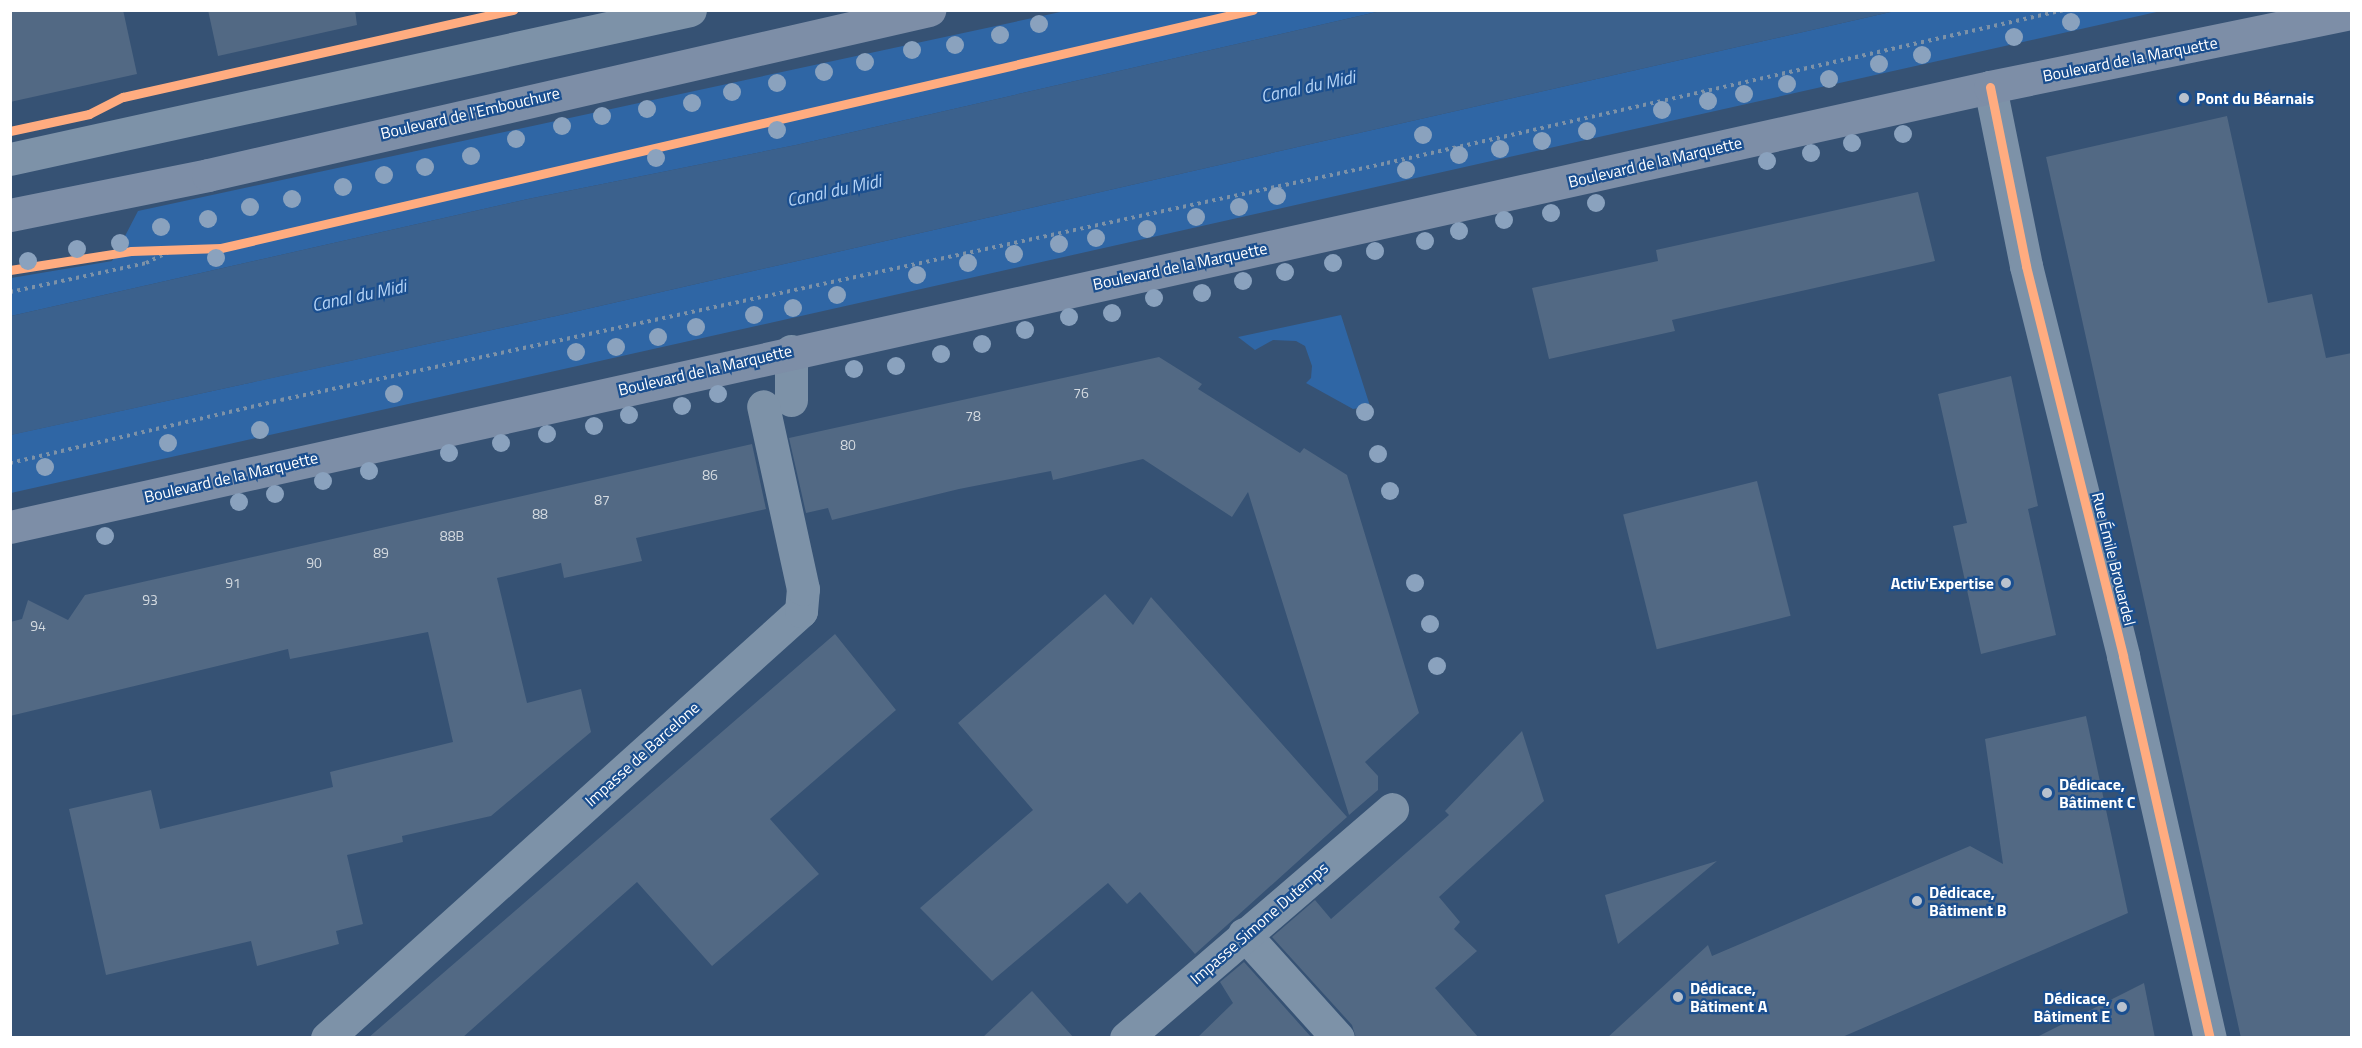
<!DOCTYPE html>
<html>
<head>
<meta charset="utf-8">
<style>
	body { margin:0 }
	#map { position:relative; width:2362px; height:1048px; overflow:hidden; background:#365274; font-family:"Titillium Web",sans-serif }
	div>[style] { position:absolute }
	.green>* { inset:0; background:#2f66a5 }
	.water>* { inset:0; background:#3b618d }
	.building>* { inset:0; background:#526984; transform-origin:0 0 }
	.path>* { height:4px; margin-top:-2px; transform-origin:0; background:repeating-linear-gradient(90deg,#7d92a8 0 3px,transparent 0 7.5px) }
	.minor>* { height:33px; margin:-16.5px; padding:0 16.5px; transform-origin:16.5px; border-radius:16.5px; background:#7d92a8 }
	.major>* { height:33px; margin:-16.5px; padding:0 16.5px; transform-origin:16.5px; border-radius:16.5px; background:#7d8ea7 }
	.cycleway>* { height:9px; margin:-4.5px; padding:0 4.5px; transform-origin:4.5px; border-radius:4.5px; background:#ffac80 }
	.trees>* { width:18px; height:18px; margin:-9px; border-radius:50%; background:#8aa2be }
	.dots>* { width:16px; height:16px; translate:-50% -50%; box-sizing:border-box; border:3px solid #1b4f8f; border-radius:50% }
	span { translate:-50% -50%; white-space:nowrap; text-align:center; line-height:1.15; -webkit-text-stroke:4.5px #1b4f8f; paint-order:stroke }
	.number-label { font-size:14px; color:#d4dae0 }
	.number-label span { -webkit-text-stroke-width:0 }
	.street-label { font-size:16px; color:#fff }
	.poi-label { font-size:16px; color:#fff; font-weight:700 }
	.left { translate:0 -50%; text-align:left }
	.right { translate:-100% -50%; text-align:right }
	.water-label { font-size:18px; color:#b5d3f5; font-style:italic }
	.frame { position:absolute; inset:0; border:12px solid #fff; pointer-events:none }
</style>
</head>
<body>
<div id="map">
	<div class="green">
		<i style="clip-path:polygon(1065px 11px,1381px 11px,796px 145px,528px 199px,11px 316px,11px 278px,112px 261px,138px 211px)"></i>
		<i style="clip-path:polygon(1895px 11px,2161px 11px,11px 493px,10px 435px,556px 316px)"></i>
		<i style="clip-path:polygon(1341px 315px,1370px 406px,1353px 409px,1306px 383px,1311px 378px,1312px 366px,1305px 346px,1296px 341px,1273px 340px,1255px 350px,1238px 337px)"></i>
	</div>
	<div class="water">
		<i style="clip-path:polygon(1381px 11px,1895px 11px,556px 316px,11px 435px,11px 316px,528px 199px,796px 145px)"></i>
	</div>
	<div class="building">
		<i style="clip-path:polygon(10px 10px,123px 10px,137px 74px,10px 102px)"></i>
		<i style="clip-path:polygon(208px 10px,355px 10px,357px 25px,218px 56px)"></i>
		<i style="clip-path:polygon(2227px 116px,2268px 303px,2312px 294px,2326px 358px,2352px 353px,2352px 1038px,2241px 1038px,2046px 157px)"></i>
		<i style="clip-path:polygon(1918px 192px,1935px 261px,1672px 320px,1675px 331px,1549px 359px,1532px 288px,1658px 261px,1656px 250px)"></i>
		<i style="clip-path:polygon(1159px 357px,1202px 384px,1198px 389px,1300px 453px,1304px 448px,1347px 475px,1419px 713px,1365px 762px,1378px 776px,1378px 790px,1349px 815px,1248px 492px,1232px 517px,1143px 459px,1053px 480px,1051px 471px,959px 489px,832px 520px,828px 508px,806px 513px,789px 438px)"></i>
		<i style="clip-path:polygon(2011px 376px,2038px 506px,2028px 509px,2056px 635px,1981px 654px,1953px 526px,1967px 523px,1938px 394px)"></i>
		<i style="clip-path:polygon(752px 444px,766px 509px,636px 538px,642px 561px,564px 578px,561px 563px,497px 578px,527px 703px,581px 689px,591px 732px,491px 816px,402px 836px,403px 842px,347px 855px,363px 924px,336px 931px,339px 944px,257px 966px,251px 941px,106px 975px,69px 809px,151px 790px,160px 829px,333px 787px,330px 772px,453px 742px,428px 632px,290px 659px,288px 649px,10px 716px,10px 622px,22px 619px,28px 600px,68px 620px,85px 595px)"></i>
		<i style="left:1757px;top:481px;width:139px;height:138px;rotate:76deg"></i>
		<i style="clip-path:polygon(1105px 594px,1133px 625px,1151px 597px,1347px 817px,1195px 954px,1140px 892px,1127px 904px,1108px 883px,992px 981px,920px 908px,1033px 810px,958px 723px)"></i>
		<i style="clip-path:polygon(835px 634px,896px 710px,770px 819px,819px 874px,712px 966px,637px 882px,462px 1038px,368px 1038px)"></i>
		<i style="clip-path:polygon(2086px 716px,2128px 913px,1840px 1038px,1607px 1038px,1708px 945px,1712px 956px,1970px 846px,2003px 864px,1985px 739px)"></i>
		<i style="clip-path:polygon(1522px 731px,1544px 801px,1439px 897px,1460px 922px,1454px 929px,1477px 951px,1435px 988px,1479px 1038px,1356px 1038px,1352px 1025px,1272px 937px,1315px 900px,1331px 919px,1449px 815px,1445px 811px)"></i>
		<i style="clip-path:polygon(1717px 861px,1618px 944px,1605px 895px)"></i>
		<i style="clip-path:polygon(1244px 962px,1312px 1038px,1197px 1038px,1233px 1003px,1220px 982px)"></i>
		<i style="clip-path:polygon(2144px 983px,2155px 1038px,2035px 1038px)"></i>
		<i style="clip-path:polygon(1032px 991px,1074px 1038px,982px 1038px)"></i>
	</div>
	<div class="path">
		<i style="left:10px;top:292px;width:139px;rotate:-12deg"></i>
		<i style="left:146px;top:263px;width:30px;rotate:-26deg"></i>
		<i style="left:10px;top:463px;width:278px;rotate:-13.1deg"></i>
		<i style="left:281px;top:400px;width:1131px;rotate:-12.09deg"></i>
		<i style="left:1387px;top:163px;width:694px;rotate:-12.73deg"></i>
	</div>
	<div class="minor">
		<i style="left:1990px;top:87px;width:183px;rotate:78.6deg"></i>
		<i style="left:2026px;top:266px;width:402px;rotate:76deg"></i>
		<i style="left:2123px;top:656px;width:392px;rotate:77.2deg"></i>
		<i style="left:10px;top:159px;width:696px;rotate:-12.36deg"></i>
		<i style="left:791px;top:351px;width:49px;rotate:90deg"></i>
		<i style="left:1244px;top:934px;width:140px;rotate:47.9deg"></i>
		<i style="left:327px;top:1038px;width:638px;rotate:-42.01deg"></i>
		<i style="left:801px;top:611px;width:22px;rotate:-85deg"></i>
		<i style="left:803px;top:589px;width:187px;rotate:-102.3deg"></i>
		<i style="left:1126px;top:1038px;width:351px;rotate:-40.7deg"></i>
	</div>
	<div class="major">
		<i style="left:10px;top:215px;width:202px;rotate:-11.4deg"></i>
		<i style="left:208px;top:175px;width:740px;rotate:-12.89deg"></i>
		<i style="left:10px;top:527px;width:2028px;rotate:-12.53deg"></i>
		<i style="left:1990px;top:87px;width:369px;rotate:-11.6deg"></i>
	</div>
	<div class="cycleway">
		<i style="left:1990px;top:87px;width:183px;rotate:78.6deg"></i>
		<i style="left:2026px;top:266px;width:402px;rotate:76deg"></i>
		<i style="left:2123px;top:656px;width:392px;rotate:77.2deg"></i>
		<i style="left:10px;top:131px;width:81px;rotate:-12.1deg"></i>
		<i style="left:89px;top:114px;width:38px;rotate:-27deg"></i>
		<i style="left:123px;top:97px;width:400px;rotate:-12.6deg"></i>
		<i style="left:10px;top:270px;width:122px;rotate:-8.9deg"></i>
		<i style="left:131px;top:251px;width:90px;rotate:-1.9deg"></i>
		<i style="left:221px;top:248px;width:1059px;rotate:-12.99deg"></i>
	</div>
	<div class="trees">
		<i style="left:2071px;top:22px"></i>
		<i style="left:1039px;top:24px"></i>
		<i style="left:1000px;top:35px"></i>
		<i style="left:2014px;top:37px"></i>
		<i style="left:955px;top:45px"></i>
		<i style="left:912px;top:50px"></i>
		<i style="left:1922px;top:55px"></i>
		<i style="left:865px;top:62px"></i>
		<i style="left:1879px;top:64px"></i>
		<i style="left:824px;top:72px"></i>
		<i style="left:1829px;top:79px"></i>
		<i style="left:777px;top:83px"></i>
		<i style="left:1787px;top:84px"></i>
		<i style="left:732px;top:92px"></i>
		<i style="left:1744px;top:94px"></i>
		<i style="left:1708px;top:101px"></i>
		<i style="left:692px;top:103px"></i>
		<i style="left:647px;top:109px"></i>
		<i style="left:1662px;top:110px"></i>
		<i style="left:602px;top:116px"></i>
		<i style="left:562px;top:126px"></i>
		<i style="left:777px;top:130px"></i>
		<i style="left:1587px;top:131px"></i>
		<i style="left:1903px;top:134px"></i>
		<i style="left:1423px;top:135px"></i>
		<i style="left:516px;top:139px"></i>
		<i style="left:1542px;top:141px"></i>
		<i style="left:1852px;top:143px"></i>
		<i style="left:1500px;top:149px"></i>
		<i style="left:1811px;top:153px"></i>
		<i style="left:1459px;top:155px"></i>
		<i style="left:471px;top:156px"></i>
		<i style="left:656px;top:158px"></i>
		<i style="left:1767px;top:161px"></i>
		<i style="left:425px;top:167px"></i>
		<i style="left:1406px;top:170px"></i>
		<i style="left:384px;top:175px"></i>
		<i style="left:343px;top:187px"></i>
		<i style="left:1277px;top:196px"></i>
		<i style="left:292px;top:199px"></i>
		<i style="left:1596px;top:203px"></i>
		<i style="left:250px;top:207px"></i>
		<i style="left:1239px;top:207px"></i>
		<i style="left:1551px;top:213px"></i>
		<i style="left:1196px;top:217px"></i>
		<i style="left:208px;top:219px"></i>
		<i style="left:1504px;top:220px"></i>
		<i style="left:161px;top:227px"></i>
		<i style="left:1147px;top:229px"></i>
		<i style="left:1459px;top:231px"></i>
		<i style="left:1096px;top:238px"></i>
		<i style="left:1425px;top:241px"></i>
		<i style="left:120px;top:243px"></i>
		<i style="left:1059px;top:244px"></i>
		<i style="left:77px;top:249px"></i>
		<i style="left:1375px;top:251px"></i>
		<i style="left:1014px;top:254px"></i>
		<i style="left:216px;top:258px"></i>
		<i style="left:28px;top:261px"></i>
		<i style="left:968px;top:263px"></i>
		<i style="left:1333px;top:263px"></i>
		<i style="left:1285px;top:272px"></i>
		<i style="left:917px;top:275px"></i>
		<i style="left:1243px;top:281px"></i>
		<i style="left:1202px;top:293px"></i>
		<i style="left:837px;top:295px"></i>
		<i style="left:1154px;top:298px"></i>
		<i style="left:793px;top:308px"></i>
		<i style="left:1112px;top:313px"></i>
		<i style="left:754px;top:315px"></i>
		<i style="left:1069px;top:317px"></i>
		<i style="left:696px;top:327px"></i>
		<i style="left:1025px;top:330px"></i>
		<i style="left:658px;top:337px"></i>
		<i style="left:982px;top:344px"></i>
		<i style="left:616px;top:347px"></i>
		<i style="left:576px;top:352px"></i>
		<i style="left:941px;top:354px"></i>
		<i style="left:896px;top:366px"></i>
		<i style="left:854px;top:369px"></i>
		<i style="left:394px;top:394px"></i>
		<i style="left:718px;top:394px"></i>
		<i style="left:682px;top:406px"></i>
		<i style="left:1365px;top:412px"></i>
		<i style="left:629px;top:415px"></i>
		<i style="left:594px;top:426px"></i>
		<i style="left:260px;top:430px"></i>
		<i style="left:547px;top:434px"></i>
		<i style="left:168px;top:443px"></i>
		<i style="left:501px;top:443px"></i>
		<i style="left:449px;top:453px"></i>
		<i style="left:1378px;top:454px"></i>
		<i style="left:45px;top:467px"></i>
		<i style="left:369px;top:471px"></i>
		<i style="left:323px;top:481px"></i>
		<i style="left:1390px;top:491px"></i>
		<i style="left:275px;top:494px"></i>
		<i style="left:239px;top:502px"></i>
		<i style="left:105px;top:536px"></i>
		<i style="left:1415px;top:583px"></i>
		<i style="left:1430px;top:624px"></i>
		<i style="left:1437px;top:666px"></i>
	</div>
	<div class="dots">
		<i style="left:2184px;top:98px;background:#b9c2ce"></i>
		<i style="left:2006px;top:583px;background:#b9c2ce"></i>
		<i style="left:2047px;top:793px;background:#b9c2ce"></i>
		<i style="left:1917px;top:901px;background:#b9c2ce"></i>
		<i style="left:1678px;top:997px;background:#b9c2ce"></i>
		<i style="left:2122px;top:1007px;background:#b9c2ce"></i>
	</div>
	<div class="number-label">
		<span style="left:1081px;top:393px">76</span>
		<span style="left:973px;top:416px">78</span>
		<span style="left:848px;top:445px">80</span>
		<span style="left:710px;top:475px">86</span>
		<span style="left:602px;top:500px">87</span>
		<span style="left:540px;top:514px">88</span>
		<span style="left:452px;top:536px">88B</span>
		<span style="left:381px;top:553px">89</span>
		<span style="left:314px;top:563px">90</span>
		<span style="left:233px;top:583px">91</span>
		<span style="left:150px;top:600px">93</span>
		<span style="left:38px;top:626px">94</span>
	</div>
	<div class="street-label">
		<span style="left:2130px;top:59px;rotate:-11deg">Boulevard de la Marquette</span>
		<span style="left:470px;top:113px;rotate:-13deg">Boulevard de l'Embouchure</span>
		<span style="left:1655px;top:162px;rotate:-13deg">Boulevard de la Marquette</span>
		<span style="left:1180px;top:266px;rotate:-12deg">Boulevard de la Marquette</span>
		<span style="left:705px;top:370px;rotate:-13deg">Boulevard de la Marquette</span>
		<span style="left:231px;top:477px;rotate:-13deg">Boulevard de la Marquette</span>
		<span style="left:2114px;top:559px;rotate:76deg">Rue Émile Brouardel</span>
		<span style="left:642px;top:754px;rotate:-42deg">Impasse de Barcelone</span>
		<span style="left:1259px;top:923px;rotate:-41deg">Impasse Simone Dutemps</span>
	</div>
	<div class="poi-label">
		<span class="left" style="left:2196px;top:98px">Pont du Béarnais</span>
		<span class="right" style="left:1994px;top:583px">Activ'Expertise</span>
		<span class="left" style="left:2059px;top:793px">Dédicace,<br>Bâtiment C</span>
		<span class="left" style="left:1929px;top:901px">Dédicace,<br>Bâtiment B</span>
		<span class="left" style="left:1690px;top:997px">Dédicace,<br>Bâtiment A</span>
		<span class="right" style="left:2110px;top:1007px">Dédicace,<br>Bâtiment E</span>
	</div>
	<div class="water-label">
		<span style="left:1308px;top:87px;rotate:-12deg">Canal du Midi</span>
		<span style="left:834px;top:191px;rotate:-12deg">Canal du Midi</span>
		<span style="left:359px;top:296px;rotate:-12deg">Canal du Midi</span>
	</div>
	<div class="frame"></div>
</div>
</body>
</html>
